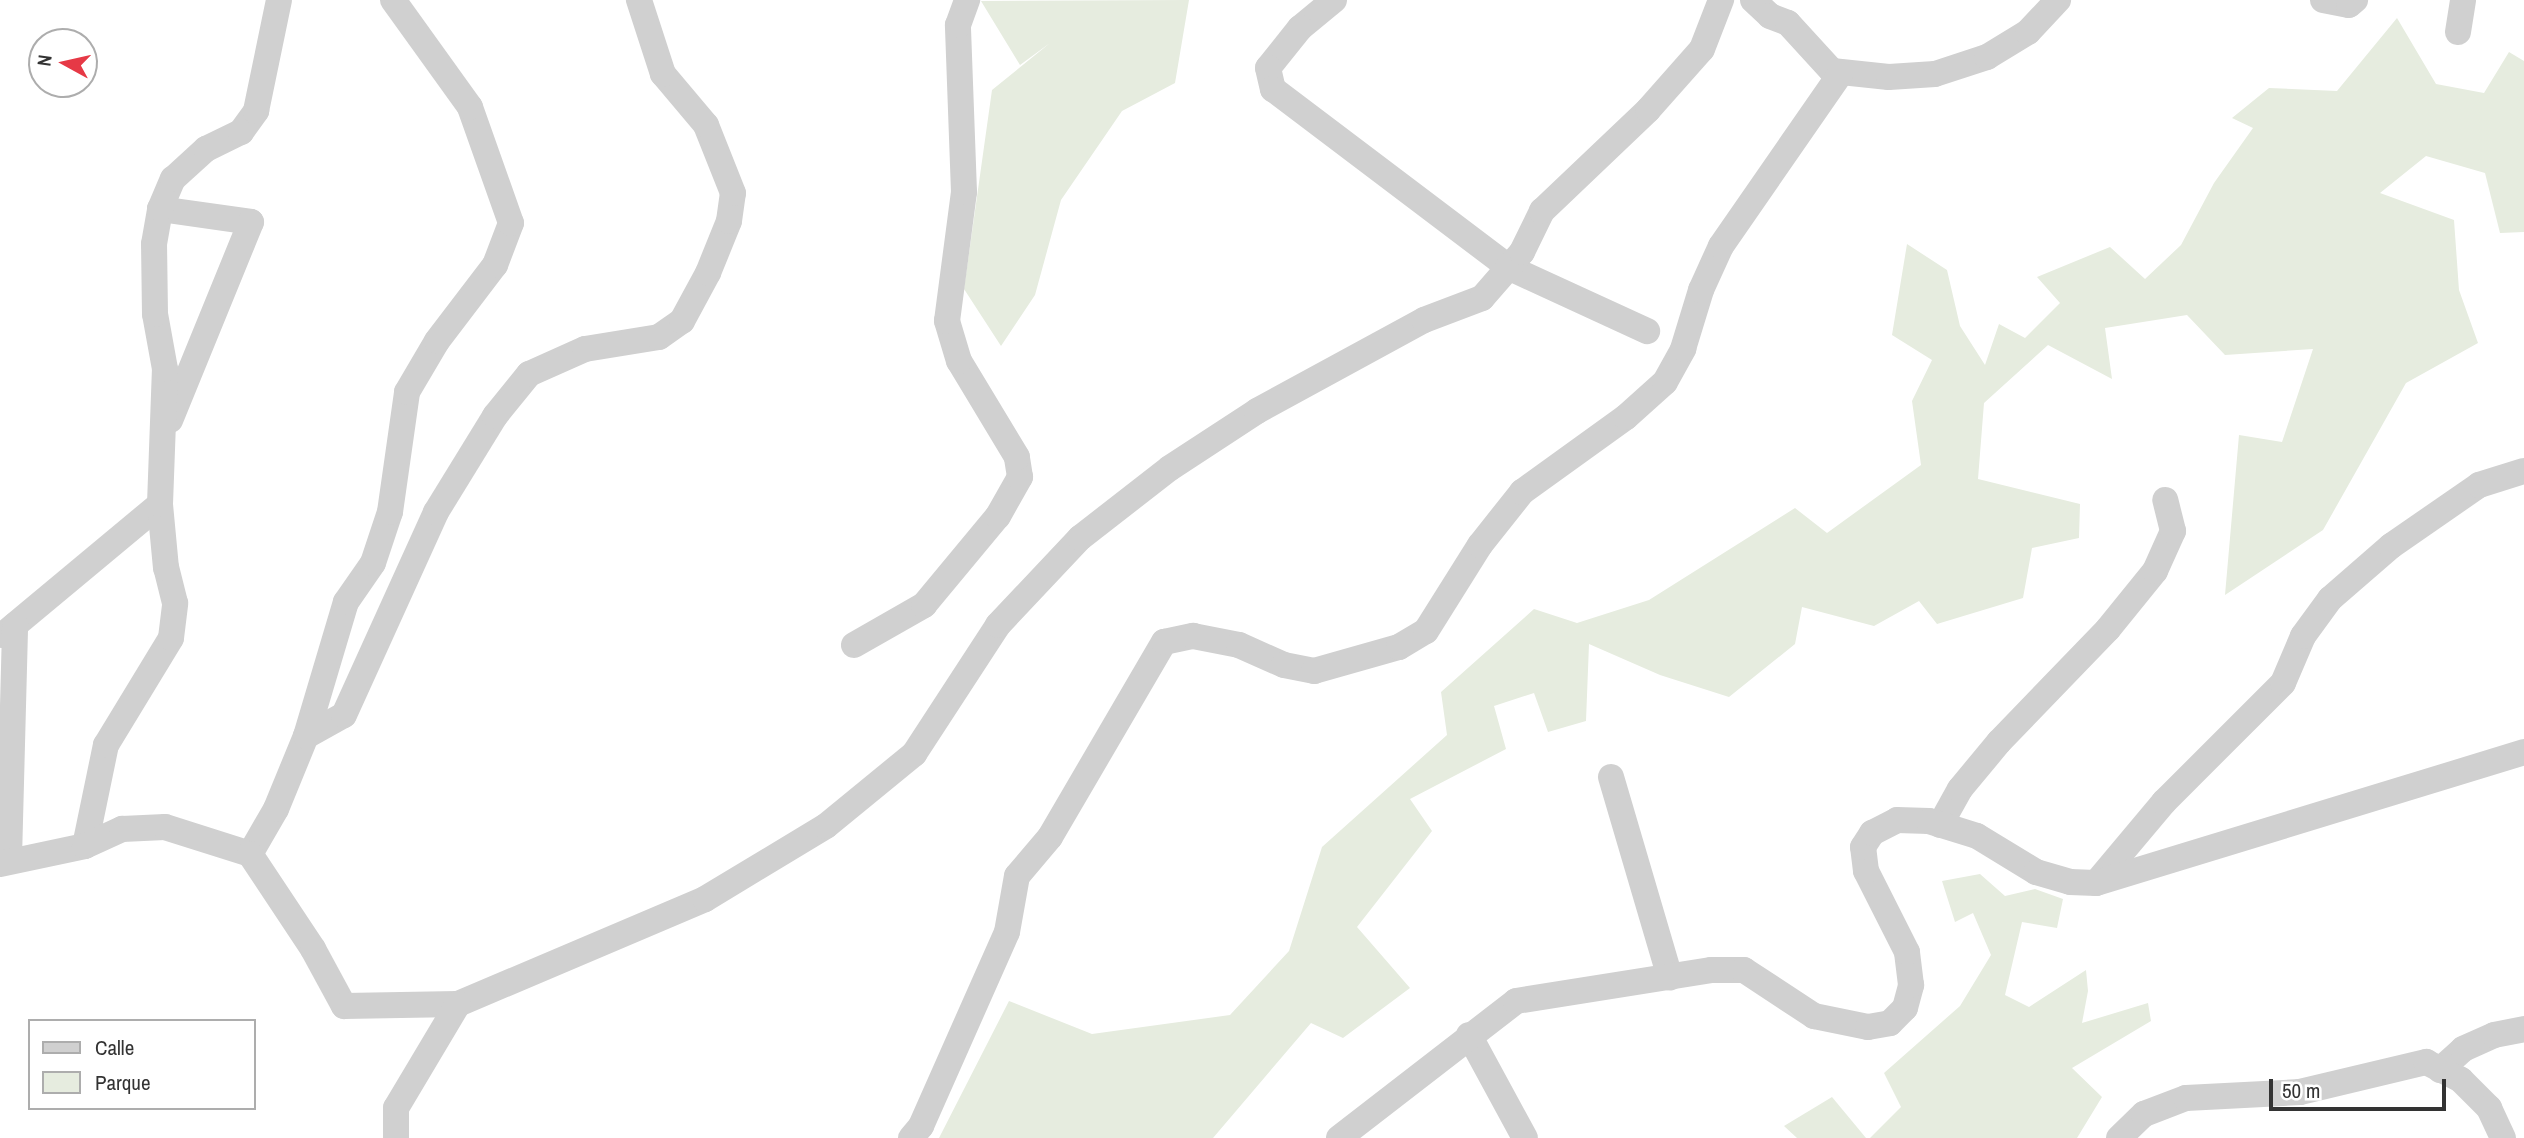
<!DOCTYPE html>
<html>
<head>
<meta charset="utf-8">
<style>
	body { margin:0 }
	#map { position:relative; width:2524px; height:1138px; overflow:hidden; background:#fff; font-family:"Archivo Narrow",sans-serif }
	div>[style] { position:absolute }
	.green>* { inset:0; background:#e6ecdf }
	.minor>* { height:26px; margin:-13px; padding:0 13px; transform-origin:13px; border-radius:13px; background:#d0d0d0 }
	span { translate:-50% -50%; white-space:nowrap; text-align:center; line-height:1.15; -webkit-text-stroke:7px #fff; paint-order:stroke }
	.legend { position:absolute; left:28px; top:1019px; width:228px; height:91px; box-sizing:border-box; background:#fff; border:2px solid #adadad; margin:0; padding:9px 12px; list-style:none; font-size:21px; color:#333 }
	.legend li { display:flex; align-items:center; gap:14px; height:35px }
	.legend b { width:35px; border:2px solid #adadad }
	.north { position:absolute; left:28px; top:28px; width:70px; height:70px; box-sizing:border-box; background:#fff; border:2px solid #adadad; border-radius:50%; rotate:278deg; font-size:19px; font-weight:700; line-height:28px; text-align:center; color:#333 }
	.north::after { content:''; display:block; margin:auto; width:24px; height:32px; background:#e63946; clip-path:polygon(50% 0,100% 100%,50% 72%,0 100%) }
	.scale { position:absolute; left:2269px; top:1079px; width:177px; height:32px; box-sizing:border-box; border:4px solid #333; border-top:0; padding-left:9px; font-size:21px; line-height:24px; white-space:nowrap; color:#333; -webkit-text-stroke:5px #fff; paint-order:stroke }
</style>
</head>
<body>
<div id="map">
	<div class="green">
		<i style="clip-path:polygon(1189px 0,1175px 83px,1122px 111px,1061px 200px,1035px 295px,1001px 346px,964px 289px,992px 90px,1050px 43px,1020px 65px,981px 1px)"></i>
		<i style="clip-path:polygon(2397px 18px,2436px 84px,2484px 93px,2509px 52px,2524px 61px,2524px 232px,2500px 233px,2485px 173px,2426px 156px,2380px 193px,2454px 220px,2459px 290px,2478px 343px,2406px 383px,2323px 530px,2225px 595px,2239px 435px,2282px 442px,2313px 349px,2225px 355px,2187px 315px,2105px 328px,2112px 379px,2048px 345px,1984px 403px,1978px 479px,2080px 504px,2079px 538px,2032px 548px,2023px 598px,1937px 624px,1919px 601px,1874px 626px,1802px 607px,1795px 644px,1729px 697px,1660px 675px,1589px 644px,1586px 721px,1548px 732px,1534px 693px,1494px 706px,1506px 749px,1410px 799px,1432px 831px,1357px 927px,1410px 988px,1343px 1038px,1311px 1023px,1213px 1138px,939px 1138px,1009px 1001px,1092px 1034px,1230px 1015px,1289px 951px,1322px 847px,1447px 735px,1441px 692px,1534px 609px,1577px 623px,1649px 600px,1795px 508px,1827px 533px,1921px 465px,1912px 401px,1932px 360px,1892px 335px,1907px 244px,1947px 270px,1960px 326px,1985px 365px,1999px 324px,2025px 338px,2060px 303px,2037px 277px,2110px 247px,2145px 279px,2181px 245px,2214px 183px,2253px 128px,2232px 118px,2269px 88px,2337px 91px)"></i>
		<i style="clip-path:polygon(1980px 874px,2005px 896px,2035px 889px,2063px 899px,2057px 928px,2022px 922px,2005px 995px,2029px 1007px,2086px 970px,2088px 991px,2082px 1023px,2148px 1003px,2151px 1021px,2072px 1068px,2102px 1097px,2077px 1138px,1870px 1138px,1901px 1107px,1884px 1073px,1960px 1006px,1991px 955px,1973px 913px,1955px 922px,1942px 881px)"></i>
		<i style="clip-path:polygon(1832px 1097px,1866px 1138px,1797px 1138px,1784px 1126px)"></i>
	</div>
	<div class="minor">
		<i style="left:1334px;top:0;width:44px;rotate:140.5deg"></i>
		<i style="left:1300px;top:28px;width:51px;rotate:128.7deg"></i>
		<i style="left:1268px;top:68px;width:22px;rotate:77deg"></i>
		<i style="left:1273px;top:89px;width:297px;rotate:37.1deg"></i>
		<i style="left:1510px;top:268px;width:151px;rotate:24.7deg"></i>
		<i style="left:1753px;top:0;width:23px;rotate:43deg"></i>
		<i style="left:1770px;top:16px;width:19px;rotate:21deg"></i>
		<i style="left:1788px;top:23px;width:65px;rotate:47.5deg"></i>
		<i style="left:1832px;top:71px;width:57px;rotate:6deg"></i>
		<i style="left:1889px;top:77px;width:46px;rotate:-3.7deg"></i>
		<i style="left:1935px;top:74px;width:55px;rotate:-18.1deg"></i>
		<i style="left:1987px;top:57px;width:48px;rotate:-31.4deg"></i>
		<i style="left:2028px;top:32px;width:44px;rotate:-46.8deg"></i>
		<i style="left:2323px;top:0;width:26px;rotate:11deg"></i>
		<i style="left:2349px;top:5px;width:8px;rotate:-40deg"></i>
		<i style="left:2458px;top:32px;width:32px;rotate:-81deg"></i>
		<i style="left:160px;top:209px;width:92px;rotate:8.1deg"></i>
		<i style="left:251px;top:222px;width:214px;rotate:112.2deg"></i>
		<i style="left:3px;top:635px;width:204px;rotate:-39.8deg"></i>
		<i style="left:854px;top:645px;width:81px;rotate:-29.7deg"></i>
		<i style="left:924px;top:605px;width:116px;rotate:-50.3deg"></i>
		<i style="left:998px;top:516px;width:45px;rotate:-60.6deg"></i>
		<i style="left:1020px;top:477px;width:20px;rotate:-99deg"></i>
		<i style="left:1017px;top:457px;width:112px;rotate:-121.1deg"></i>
		<i style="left:959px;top:361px;width:42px;rotate:-106.7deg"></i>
		<i style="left:947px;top:321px;width:130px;rotate:-82.5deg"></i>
		<i style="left:964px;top:192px;width:167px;rotate:-92.1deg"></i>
		<i style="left:958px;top:25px;width:27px;rotate:-70deg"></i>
		<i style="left:306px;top:736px;width:43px;rotate:-28.9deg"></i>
		<i style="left:344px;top:715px;width:223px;rotate:-65.6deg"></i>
		<i style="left:436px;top:512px;width:113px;rotate:-58.4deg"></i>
		<i style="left:495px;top:416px;width:54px;rotate:-51deg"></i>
		<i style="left:529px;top:374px;width:61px;rotate:-24.1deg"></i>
		<i style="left:585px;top:349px;width:75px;rotate:-9.2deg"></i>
		<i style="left:659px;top:337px;width:28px;rotate:-35deg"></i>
		<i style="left:682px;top:321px;width:55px;rotate:-61.6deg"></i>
		<i style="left:708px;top:273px;width:56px;rotate:-68deg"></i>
		<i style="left:729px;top:221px;width:28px;rotate:-82deg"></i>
		<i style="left:733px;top:193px;width:73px;rotate:-111.7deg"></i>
		<i style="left:706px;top:125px;width:67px;rotate:-130.1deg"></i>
		<i style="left:663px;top:74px;width:78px;rotate:-108deg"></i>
		<i style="left:1611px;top:777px;width:209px;rotate:73.6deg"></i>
		<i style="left:1940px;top:825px;width:41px;rotate:-60.9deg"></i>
		<i style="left:1960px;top:789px;width:61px;rotate:-50.3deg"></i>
		<i style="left:1999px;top:742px;width:157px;rotate:-46deg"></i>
		<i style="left:2108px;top:629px;width:75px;rotate:-51deg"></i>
		<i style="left:2155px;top:571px;width:44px;rotate:-65.8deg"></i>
		<i style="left:2173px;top:531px;width:32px;rotate:-104deg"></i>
		<i style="left:85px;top:846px;width:103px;rotate:-78.3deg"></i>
		<i style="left:106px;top:745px;width:125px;rotate:-58.7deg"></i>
		<i style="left:171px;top:638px;width:35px;rotate:-83deg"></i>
		<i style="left:175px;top:603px;width:36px;rotate:-104deg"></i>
		<i style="left:166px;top:568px;width:64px;rotate:-95.4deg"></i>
		<i style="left:160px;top:504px;width:135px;rotate:-87.9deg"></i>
		<i style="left:165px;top:369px;width:56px;rotate:-100.3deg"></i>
		<i style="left:155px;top:314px;width:70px;rotate:-90.8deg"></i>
		<i style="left:154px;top:244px;width:36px;rotate:-80deg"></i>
		<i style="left:160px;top:209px;width:33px;rotate:-67deg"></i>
		<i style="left:173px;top:179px;width:45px;rotate:-42.3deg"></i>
		<i style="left:206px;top:149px;width:39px;rotate:-26deg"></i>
		<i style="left:241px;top:132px;width:26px;rotate:-54deg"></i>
		<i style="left:256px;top:111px;width:113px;rotate:-78.3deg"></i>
		<i style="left:250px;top:854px;width:52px;rotate:-60deg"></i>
		<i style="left:276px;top:809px;width:79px;rotate:-67.7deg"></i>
		<i style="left:306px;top:736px;width:140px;rotate:-73.4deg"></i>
		<i style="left:346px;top:602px;width:47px;rotate:-55.3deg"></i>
		<i style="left:373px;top:563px;width:54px;rotate:-71.6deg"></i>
		<i style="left:390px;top:512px;width:121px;rotate:-81.9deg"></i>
		<i style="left:407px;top:392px;width:59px;rotate:-59.5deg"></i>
		<i style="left:437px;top:341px;width:96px;rotate:-52.7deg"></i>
		<i style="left:495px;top:265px;width:45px;rotate:-69.1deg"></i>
		<i style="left:511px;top:223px;width:123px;rotate:-109.5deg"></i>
		<i style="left:470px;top:107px;width:132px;rotate:-125.7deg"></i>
		<i style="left:9px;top:859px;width:234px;rotate:-88.5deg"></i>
		<i style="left:0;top:864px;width:87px;rotate:-12deg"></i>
		<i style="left:85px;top:846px;width:41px;rotate:-24.7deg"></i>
		<i style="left:122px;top:829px;width:43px;rotate:-2.7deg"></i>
		<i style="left:165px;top:827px;width:89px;rotate:17.6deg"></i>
		<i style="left:250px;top:854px;width:114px;rotate:56.4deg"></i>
		<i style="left:313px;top:949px;width:65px;rotate:61.5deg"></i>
		<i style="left:344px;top:1006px;width:114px;rotate:-1deg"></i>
		<i style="left:458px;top:1004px;width:268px;rotate:-23deg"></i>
		<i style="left:705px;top:899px;width:141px;rotate:-31.1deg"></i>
		<i style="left:826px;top:826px;width:114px;rotate:-39.3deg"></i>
		<i style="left:914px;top:754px;width:154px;rotate:-56.9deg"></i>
		<i style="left:998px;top:625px;width:120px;rotate:-46.7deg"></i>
		<i style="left:1080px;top:538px;width:114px;rotate:-37.9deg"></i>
		<i style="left:1170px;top:468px;width:104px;rotate:-33.2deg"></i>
		<i style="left:1257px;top:411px;width:190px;rotate:-28.6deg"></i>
		<i style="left:1424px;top:320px;width:62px;rotate:-20.8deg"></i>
		<i style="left:1482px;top:298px;width:61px;rotate:-49deg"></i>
		<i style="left:1522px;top:252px;width:46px;rotate:-64deg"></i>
		<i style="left:1542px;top:211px;width:146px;rotate:-43.6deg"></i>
		<i style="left:1648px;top:110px;width:81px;rotate:-48.5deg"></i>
		<i style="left:1702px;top:49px;width:53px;rotate:-68.8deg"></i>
		<i style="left:2096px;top:883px;width:106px;rotate:-50deg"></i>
		<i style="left:2164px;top:802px;width:168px;rotate:-45deg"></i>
		<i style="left:2283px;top:683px;width:51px;rotate:-66.9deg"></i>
		<i style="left:2303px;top:636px;width:46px;rotate:-53.9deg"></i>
		<i style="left:2330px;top:599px;width:81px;rotate:-41deg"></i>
		<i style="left:2391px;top:546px;width:107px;rotate:-34.7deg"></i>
		<i style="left:2479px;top:485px;width:47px;rotate:-17.3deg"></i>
		<i style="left:1469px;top:1035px;width:117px;rotate:61.5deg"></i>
		<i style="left:2440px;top:1070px;width:31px;rotate:-42deg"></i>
		<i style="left:2463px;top:1049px;width:34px;rotate:-24deg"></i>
		<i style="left:2494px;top:1035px;width:31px;rotate:-11deg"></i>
		<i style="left:396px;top:1138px;width:30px;rotate:-90deg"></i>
		<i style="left:396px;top:1108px;width:121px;rotate:-59.2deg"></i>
		<i style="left:911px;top:1138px;width:16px;rotate:-50deg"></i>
		<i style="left:921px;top:1126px;width:212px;rotate:-66.1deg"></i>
		<i style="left:1007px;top:932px;width:57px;rotate:-79.9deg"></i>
		<i style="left:1017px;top:876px;width:51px;rotate:-49.8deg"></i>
		<i style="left:1050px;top:837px;width:226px;rotate:-59.7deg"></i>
		<i style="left:1164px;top:642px;width:30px;rotate:-12deg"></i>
		<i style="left:1193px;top:636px;width:47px;rotate:11.1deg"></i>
		<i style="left:1239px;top:645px;width:49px;rotate:24deg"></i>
		<i style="left:1284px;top:665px;width:31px;rotate:11deg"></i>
		<i style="left:1314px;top:671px;width:88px;rotate:-15.8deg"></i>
		<i style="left:1399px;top:647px;width:31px;rotate:-31deg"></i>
		<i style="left:1426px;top:631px;width:102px;rotate:-57.9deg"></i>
		<i style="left:1480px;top:545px;width:68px;rotate:-51.6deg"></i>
		<i style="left:1522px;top:492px;width:128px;rotate:-35.8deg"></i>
		<i style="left:1626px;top:417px;width:52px;rotate:-41.9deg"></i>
		<i style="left:1665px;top:382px;width:38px;rotate:-61deg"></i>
		<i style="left:1683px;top:349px;width:62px;rotate:-73deg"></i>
		<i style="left:1701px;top:290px;width:48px;rotate:-65.6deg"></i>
		<i style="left:1721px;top:246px;width:211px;rotate:-55.3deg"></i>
		<i style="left:1339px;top:1138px;width:224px;rotate:-37.7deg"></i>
		<i style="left:1516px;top:1001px;width:197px;rotate:-9deg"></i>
		<i style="left:1711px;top:970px;width:33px"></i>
		<i style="left:1744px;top:970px;width:84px;rotate:33.3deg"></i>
		<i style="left:1814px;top:1016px;width:55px;rotate:11.5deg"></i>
		<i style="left:1868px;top:1027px;width:22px;rotate:-10deg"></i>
		<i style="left:1890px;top:1023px;width:21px;rotate:-45deg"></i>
		<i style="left:1905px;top:1008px;width:24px;rotate:-75deg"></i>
		<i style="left:1911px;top:985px;width:33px;rotate:-97deg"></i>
		<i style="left:1907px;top:952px;width:91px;rotate:-116.8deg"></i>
		<i style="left:1866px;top:871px;width:24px;rotate:-97deg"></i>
		<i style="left:1863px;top:847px;width:17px;rotate:-57deg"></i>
		<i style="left:1872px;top:833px;width:28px;rotate:-27deg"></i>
		<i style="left:1897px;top:820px;width:32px;rotate:2deg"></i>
		<i style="left:1929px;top:821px;width:50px;rotate:17.4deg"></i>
		<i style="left:1977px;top:836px;width:69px;rotate:31.4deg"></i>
		<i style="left:2036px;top:872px;width:35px;rotate:16deg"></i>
		<i style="left:2070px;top:882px;width:26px;rotate:2deg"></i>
		<i style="left:2096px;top:883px;width:448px;rotate:-17deg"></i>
		<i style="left:2119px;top:1138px;width:35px;rotate:-44deg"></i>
		<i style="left:2144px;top:1114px;width:45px;rotate:-20.9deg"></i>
		<i style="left:2186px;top:1098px;width:114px;rotate:-3deg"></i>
		<i style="left:2300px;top:1092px;width:130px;rotate:-13.4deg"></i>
		<i style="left:2426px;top:1062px;width:39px;rotate:27deg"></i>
		<i style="left:2461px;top:1080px;width:40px;rotate:45deg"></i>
		<i style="left:2489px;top:1108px;width:33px;rotate:65deg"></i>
	</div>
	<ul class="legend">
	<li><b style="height:9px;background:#d0d0d0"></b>Calle</li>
	<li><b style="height:19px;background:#e6ecdf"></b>Parque</li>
	</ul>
	<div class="north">N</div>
	<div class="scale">50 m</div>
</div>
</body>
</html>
